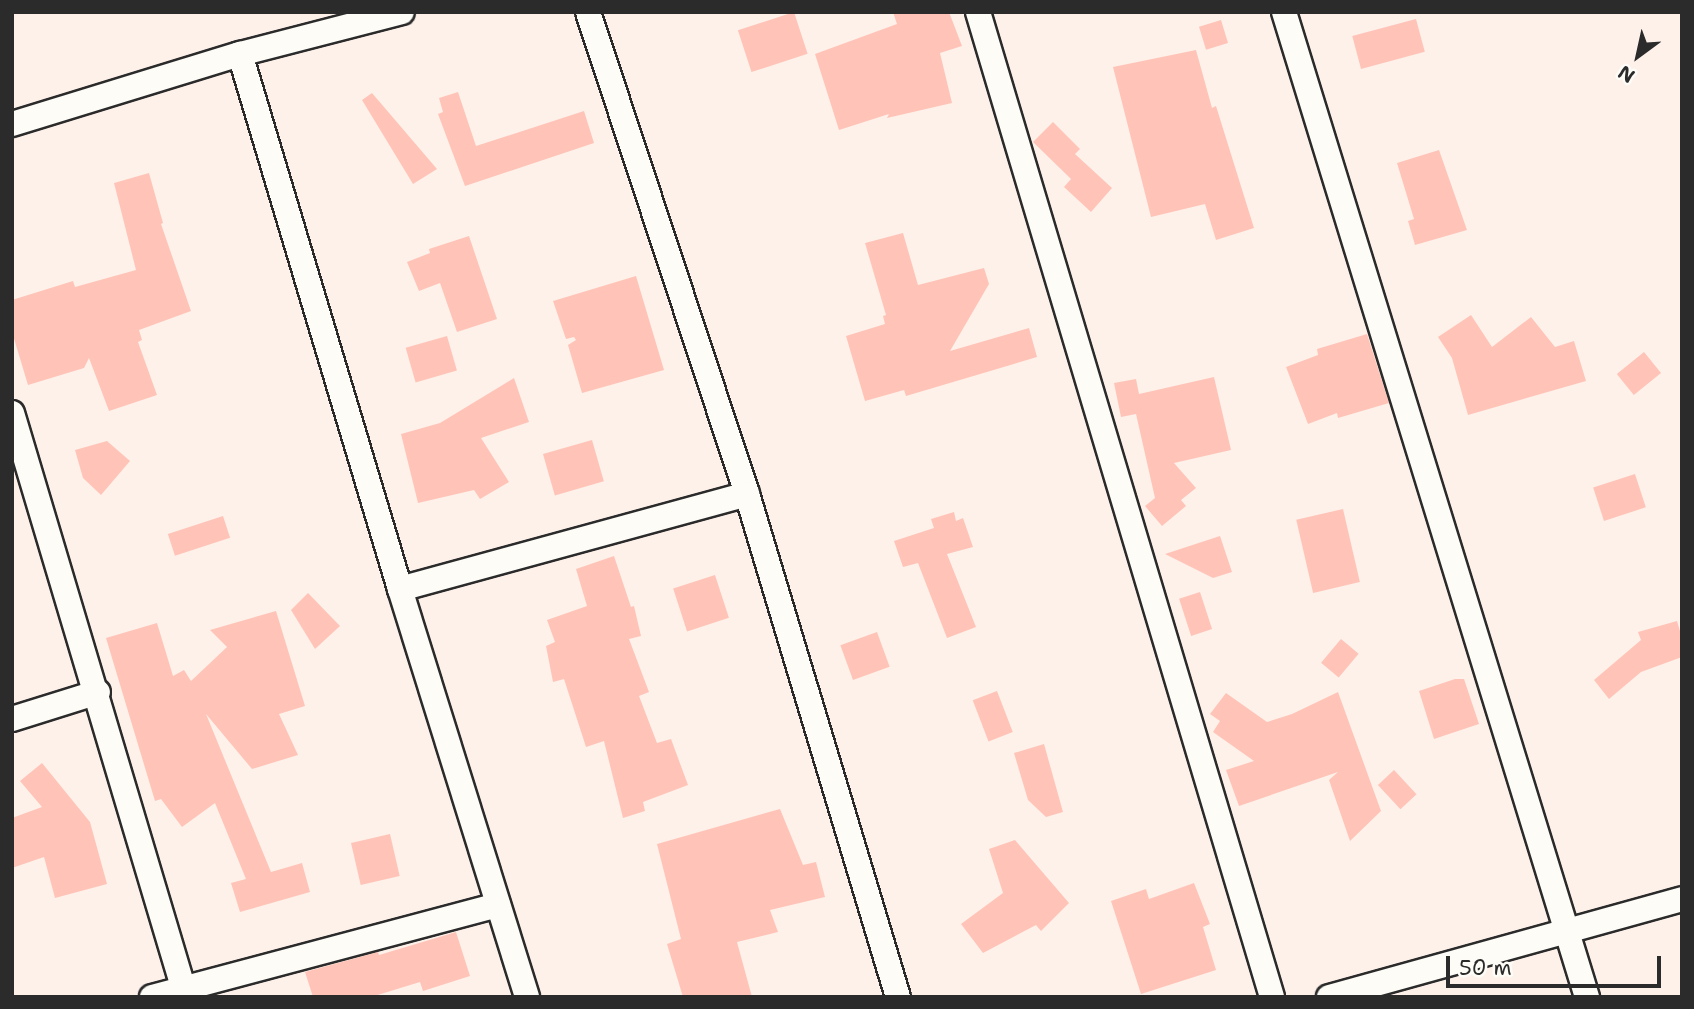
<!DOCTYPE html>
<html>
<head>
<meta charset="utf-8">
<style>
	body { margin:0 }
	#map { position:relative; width:1694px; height:1009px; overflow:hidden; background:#fdf1ea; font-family:"Shantell Sans",sans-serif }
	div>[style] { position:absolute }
	.building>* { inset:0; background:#ffc4b7; transform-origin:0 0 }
	.roads { filter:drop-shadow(2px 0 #2b2b2b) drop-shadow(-2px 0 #2b2b2b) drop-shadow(0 2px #2b2b2b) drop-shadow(0 -2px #2b2b2b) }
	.minor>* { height:24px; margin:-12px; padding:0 12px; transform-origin:12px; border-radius:12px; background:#fdfcf7 }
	span { translate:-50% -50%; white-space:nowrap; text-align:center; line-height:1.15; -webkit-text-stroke:5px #fdfcf7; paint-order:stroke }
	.frame { position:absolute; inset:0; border:14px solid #2b2b2b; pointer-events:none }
	.north { position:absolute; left:1603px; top:21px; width:70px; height:70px; -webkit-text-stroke:5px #fdfcf7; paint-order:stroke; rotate:213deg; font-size:19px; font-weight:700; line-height:28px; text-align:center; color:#2b2b2b }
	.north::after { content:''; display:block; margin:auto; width:24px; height:32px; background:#2b2b2b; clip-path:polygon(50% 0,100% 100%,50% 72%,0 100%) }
	.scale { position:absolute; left:1446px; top:956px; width:215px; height:32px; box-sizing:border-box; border:4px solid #2b2b2b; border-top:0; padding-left:9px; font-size:21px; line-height:24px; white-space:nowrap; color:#2b2b2b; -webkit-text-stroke:5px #fdfcf7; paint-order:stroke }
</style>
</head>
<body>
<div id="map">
	<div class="building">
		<i style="left:794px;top:12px;width:44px;height:59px;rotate:72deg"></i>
		<i style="clip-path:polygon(893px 12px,949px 12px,962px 46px,940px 53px,952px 103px,887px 118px,889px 114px,839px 130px,815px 54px,897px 24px)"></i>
		<i style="left:1416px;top:19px;width:34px;height:66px;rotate:75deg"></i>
		<i style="left:1221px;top:20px;width:24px;height:23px;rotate:73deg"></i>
		<i style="clip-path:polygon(1196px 50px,1212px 108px,1216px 106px,1254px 228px,1216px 240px,1205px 204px,1151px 217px,1113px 67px)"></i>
		<i style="clip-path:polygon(458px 92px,476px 146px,584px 111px,594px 143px,465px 186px,438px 114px,443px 112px,439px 98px)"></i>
		<i style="clip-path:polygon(372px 93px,437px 169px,413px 184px,362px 100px)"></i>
		<i style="clip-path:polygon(1053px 122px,1080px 149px,1075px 154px,1112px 188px,1091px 212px,1064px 187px,1071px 179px,1033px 142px)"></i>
		<i style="clip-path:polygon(1439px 150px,1467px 230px,1415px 245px,1408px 221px,1414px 219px,1397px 163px)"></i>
		<i style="clip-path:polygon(149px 173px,163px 223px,161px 224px,191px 311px,139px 330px,142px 340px,138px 342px,157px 395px,109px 411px,89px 358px,84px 368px,28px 385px,12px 332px,12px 300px,73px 281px,75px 287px,136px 270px,114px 183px)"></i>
		<i style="clip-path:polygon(903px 233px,918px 285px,984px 268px,989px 284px,950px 351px,1029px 328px,1037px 357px,906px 396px,904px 390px,865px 401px,846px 336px,885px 324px,883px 316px,886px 315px,865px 243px)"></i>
		<i style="clip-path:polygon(469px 236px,497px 319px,457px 332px,440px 283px,419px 291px,407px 262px,430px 253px,429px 249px)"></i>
		<i style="clip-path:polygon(636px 276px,664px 370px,582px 393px,568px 345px,576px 340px,574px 337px,566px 339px,553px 301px)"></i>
		<i style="clip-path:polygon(1471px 315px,1492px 347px,1531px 317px,1555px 347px,1574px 341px,1586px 381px,1468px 415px,1452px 358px,1438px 337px)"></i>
		<i style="clip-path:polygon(1367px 334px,1389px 403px,1338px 418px,1337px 413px,1308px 424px,1286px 367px,1318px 355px,1317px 349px)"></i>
		<i style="left:447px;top:336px;width:36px;height:43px;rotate:74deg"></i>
		<i style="left:1644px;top:352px;width:27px;height:35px;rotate:51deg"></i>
		<i style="clip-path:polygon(1214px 377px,1231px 450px,1174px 463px,1196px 488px,1181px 500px,1186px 506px,1162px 526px,1145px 506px,1155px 498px,1136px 414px,1121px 417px,1114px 383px,1136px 379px,1139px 394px)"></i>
		<i style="clip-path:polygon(514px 378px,529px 422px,481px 438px,509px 482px,480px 499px,474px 490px,418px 503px,401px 434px,440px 423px)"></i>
		<i style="left:592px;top:440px;width:43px;height:51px;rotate:74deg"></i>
		<i style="clip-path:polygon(107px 441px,130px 461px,101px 495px,83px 478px,75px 450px)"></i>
		<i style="left:1635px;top:474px;width:35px;height:44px;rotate:72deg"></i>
		<i style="left:1343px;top:509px;width:75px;height:48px;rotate:77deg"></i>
		<i style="clip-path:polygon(954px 512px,956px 521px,963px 518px,973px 547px,947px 554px,976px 627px,947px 638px,918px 563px,903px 567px,894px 541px,934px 528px,931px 519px)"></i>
		<i style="left:223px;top:516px;width:23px;height:58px;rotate:72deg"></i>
		<i style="clip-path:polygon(1220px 536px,1232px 572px,1213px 578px,1165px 554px)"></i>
		<i style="clip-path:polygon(614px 556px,631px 607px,634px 606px,641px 636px,629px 639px,649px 692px,639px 696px,657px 743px,671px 739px,688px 785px,643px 802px,645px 811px,623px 818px,604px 741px,586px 747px,564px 679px,553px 682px,546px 646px,555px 642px,547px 620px,587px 606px,576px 569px)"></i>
		<i style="left:715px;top:575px;width:45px;height:44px;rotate:72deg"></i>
		<i style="left:1200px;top:592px;width:39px;height:22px;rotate:72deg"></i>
		<i style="clip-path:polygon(308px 593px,340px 626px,315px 649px,291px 610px)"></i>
		<i style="clip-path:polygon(276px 611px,305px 706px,279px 714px,298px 755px,252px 769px,206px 714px,271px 872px,302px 863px,310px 892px,240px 912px,231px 883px,246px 879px,215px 803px,182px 827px,161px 799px,155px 801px,106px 638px,157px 623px,173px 676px,184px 670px,191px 681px,227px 647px,210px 630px)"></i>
		<i style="clip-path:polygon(1677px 621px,1682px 638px,1682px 657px,1641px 672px,1609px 699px,1594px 680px,1641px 640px,1638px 632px)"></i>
		<i style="left:877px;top:632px;width:37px;height:39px;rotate:70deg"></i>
		<i style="left:1341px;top:639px;width:23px;height:31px;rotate:40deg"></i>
		<i style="clip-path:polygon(1455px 679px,1464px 679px,1479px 724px,1434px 739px,1419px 691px)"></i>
		<i style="left:997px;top:691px;width:44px;height:26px;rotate:69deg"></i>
		<i style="clip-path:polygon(1338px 692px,1381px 811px,1350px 841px,1329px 780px,1338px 772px,1239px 806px,1226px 770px,1254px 761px,1213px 732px,1220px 721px,1210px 714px,1226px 693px,1267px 722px,1292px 714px)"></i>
		<i style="clip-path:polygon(1044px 744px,1063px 812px,1046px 817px,1028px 800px,1014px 753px)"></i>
		<i style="clip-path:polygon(42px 763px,90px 822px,107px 884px,55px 898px,44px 857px,12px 868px,12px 818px,42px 807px,20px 781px)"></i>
		<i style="left:1394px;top:770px;width:33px;height:22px;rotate:47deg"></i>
		<i style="clip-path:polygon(780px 809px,803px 865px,816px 862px,825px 897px,770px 910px,778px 932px,737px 942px,752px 997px,683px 997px,667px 944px,681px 939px,657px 844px)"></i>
		<i style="left:390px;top:834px;width:43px;height:40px;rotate:77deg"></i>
		<i style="clip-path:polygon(1015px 840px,1069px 903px,1041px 931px,1036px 925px,983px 953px,961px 924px,1003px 893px,989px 849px)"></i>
		<i style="clip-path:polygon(1194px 883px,1210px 924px,1203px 927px,1216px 970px,1141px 994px,1111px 901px,1146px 889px,1149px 899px)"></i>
		<i style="clip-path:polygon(456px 932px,470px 976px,423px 991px,420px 982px,371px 997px,313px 997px,305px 972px,378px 952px,379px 955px)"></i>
	</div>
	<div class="roads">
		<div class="minor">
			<i style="left:588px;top:12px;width:508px;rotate:71.74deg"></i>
			<i style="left:747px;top:494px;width:525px;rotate:73.29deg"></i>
			<i style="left:978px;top:12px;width:1028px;rotate:73.38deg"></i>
			<i style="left:1284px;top:12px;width:1031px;rotate:72.9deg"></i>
			<i style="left:240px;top:54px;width:558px;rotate:73.35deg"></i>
			<i style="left:400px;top:589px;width:427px;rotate:72.7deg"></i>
			<i style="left:12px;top:124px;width:239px;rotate:-17.1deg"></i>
			<i style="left:240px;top:54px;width:167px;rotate:-14.5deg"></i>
			<i style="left:12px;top:413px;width:609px;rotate:73.41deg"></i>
			<i style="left:400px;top:589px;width:360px;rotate:-15.3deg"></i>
			<i style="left:12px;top:719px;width:90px;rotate:-17.4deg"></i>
			<i style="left:152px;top:997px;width:358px;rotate:-14.9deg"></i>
			<i style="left:1329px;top:997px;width:366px;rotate:-15.5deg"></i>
		</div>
	</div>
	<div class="frame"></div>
	<div class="north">N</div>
	<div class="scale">50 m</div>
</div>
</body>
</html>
